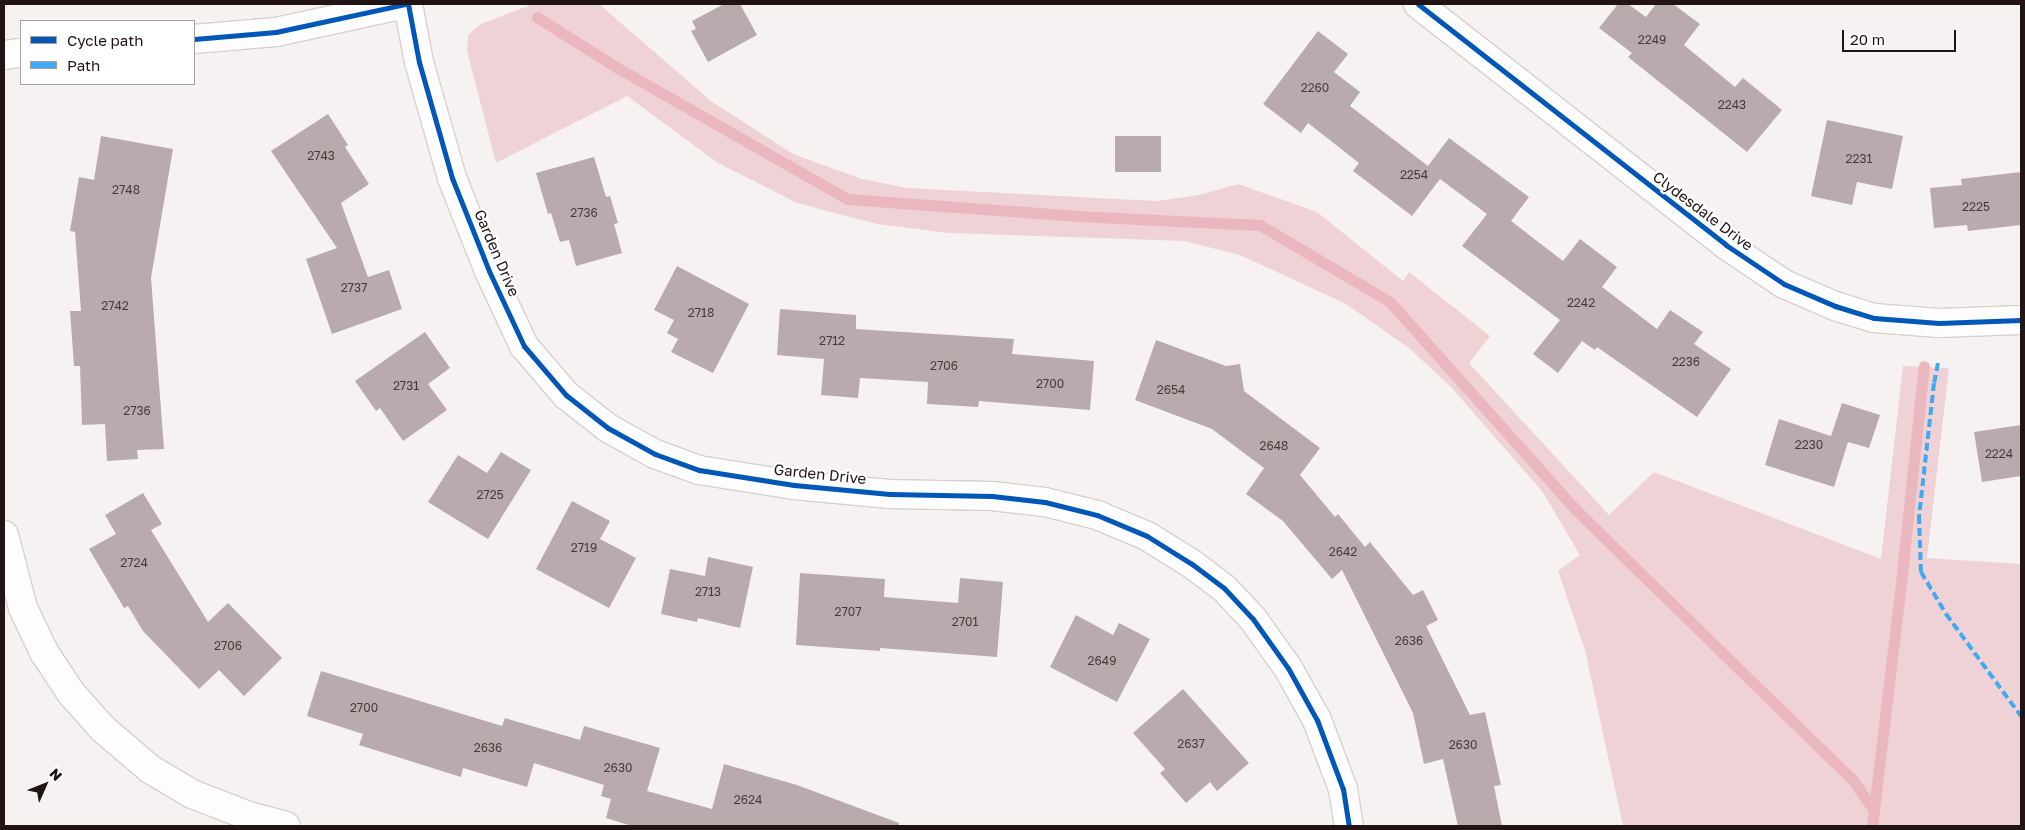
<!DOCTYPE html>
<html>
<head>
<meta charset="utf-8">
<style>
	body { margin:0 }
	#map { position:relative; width:2025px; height:830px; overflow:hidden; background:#f7f2f2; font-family:"Golos Text",sans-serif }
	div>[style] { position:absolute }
	.green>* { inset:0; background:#efd2d5 }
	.stream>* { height:11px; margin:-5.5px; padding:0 5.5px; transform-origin:5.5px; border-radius:5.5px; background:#eab7be }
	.building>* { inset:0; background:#b9abad; transform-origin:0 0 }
	.roads { filter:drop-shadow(1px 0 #d9cfcf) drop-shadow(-1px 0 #d9cfcf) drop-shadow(0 1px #d9cfcf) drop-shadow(0 -1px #d9cfcf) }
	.minor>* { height:28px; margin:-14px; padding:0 14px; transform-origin:14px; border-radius:14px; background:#fefdfd }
	.quiet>* { height:4px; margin-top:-2px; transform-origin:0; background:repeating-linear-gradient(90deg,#3fa9f5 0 8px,transparent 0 12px) }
	.cycleway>* { height:5px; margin:-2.5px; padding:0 2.5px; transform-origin:2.5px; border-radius:2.5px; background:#0057b8 }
	span { translate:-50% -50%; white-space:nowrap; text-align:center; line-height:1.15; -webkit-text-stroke:4.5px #fff; paint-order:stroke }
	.number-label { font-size:12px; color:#48393b }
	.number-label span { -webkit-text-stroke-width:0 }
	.street-label { font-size:15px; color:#221315 }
	.frame { position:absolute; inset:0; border:5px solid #221315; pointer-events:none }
	.legend { position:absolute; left:20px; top:20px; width:175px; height:65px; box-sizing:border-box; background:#fff; border:1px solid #a7a1a1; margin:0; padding:6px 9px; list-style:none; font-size:15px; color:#221315 }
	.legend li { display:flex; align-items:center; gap:10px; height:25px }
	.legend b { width:25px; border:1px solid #a7a1a1 }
	.north { position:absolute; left:20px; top:760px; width:50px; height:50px; -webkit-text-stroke:4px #fff; paint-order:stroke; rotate:46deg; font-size:14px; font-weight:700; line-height:20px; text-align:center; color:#221315 }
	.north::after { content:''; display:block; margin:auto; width:18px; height:22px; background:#221315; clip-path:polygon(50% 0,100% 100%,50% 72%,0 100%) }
	.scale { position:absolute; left:1842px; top:30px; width:114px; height:22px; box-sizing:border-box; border:2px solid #221315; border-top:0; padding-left:6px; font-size:15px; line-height:18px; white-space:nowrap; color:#221315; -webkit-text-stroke:4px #fff; paint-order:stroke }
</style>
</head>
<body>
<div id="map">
	<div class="green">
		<i style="clip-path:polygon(533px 4px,599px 4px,711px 101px,793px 154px,862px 179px,907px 188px,1156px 201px,1199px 195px,1238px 184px,1317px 212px,1403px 281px,1409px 272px,1490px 336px,1469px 363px,1609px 515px,1654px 472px,1881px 559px,1903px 366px,1949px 368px,1927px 558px,2021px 564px,2021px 826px,1623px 826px,1585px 650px,1558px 571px,1580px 555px,1542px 491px,1450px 386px,1409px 348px,1346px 304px,1240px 255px,1184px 241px,949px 233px,877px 224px,797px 203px,718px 163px,627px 96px,496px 163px,467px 51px,468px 35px,481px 24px)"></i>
	</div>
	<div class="stream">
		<i style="left:537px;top:17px;width:93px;rotate:32.3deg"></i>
		<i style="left:616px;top:67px;width:266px;rotate:29.7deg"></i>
		<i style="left:847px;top:199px;width:230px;rotate:4.2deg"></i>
		<i style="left:1076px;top:216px;width:184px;rotate:2.8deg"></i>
		<i style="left:1260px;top:225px;width:151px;rotate:30.6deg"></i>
		<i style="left:1390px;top:302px;width:279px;rotate:48.2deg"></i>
		<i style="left:1576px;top:510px;width:385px;rotate:44.3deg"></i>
		<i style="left:1852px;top:779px;width:38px;rotate:55deg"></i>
		<i style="left:1872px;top:826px;width:254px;rotate:-83.2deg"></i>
		<i style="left:1902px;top:574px;width:209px;rotate:-84deg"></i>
	</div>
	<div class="building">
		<i style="clip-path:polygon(724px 4px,740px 4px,757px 35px,708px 62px,691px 31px,696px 29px,692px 21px)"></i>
		<i style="clip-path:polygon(1618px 4px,1628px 4px,1646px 17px,1656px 4px,1673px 4px,1700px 24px,1684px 45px,1735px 87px,1743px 78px,1782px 110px,1747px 152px,1628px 57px,1632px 53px,1599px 28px)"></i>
		<i style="clip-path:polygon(1318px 31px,1348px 54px,1334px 72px,1360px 92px,1350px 106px,1428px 166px,1449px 138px,1529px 197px,1511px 221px,1563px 261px,1580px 239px,1617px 267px,1602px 287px,1657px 329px,1670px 310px,1703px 332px,1694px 344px,1731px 369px,1697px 417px,1597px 347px,1595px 350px,1582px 341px,1558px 373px,1533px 354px,1560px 320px,1462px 246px,1487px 214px,1440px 179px,1412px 216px,1353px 171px,1359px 163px,1308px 123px,1301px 133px,1263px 104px)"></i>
		<i style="clip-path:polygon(328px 114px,348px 145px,345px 147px,369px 184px,341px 203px,368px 277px,389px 270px,402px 309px,332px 334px,306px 259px,337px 248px,271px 151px)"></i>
		<i style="clip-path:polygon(1827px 120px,1903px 136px,1892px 189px,1857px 182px,1852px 205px,1811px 196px)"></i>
		<i style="clip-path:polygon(101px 136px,173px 149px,151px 278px,164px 449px,137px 450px,138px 459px,107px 461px,105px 424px,82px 425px,80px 366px,74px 366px,70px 311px,81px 311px,75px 232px,70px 231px,79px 177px,94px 180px)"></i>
		<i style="left:1115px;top:136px;width:46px;height:36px"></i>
		<i style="clip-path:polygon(594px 157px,606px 197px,610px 196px,618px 223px,614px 224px,622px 253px,576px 266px,569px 240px,560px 242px,551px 213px,548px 214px,536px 173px)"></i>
		<i style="clip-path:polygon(2021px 172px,2021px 225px,1968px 231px,1967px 225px,1934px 228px,1930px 188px,1962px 185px,1961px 179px)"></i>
		<i style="clip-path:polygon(677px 266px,749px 304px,713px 373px,671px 352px,678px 339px,667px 333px,674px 320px,654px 310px)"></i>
		<i style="clip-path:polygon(780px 309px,856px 315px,856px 329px,1014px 339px,1012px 354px,1094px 361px,1090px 410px,979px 401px,978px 407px,927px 404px,928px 382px,860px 378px,858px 398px,821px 395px,824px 359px,777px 355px)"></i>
		<i style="clip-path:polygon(425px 332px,450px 368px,428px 384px,447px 410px,403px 441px,380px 408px,376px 411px,355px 381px)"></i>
		<i style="clip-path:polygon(1156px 340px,1226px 366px,1240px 364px,1244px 391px,1320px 448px,1300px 475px,1335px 517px,1338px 514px,1365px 547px,1370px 542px,1413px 595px,1423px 590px,1438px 620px,1426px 626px,1470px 715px,1485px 712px,1501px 785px,1494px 786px,1502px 826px,1458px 826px,1443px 759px,1424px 764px,1413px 713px,1342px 570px,1332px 579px,1283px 521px,1246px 494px,1264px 468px,1212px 429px,1135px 400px)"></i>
		<i style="clip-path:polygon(1842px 403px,1880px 415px,1869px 448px,1848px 442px,1834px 487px,1765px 465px,1779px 419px,1831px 436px)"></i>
		<i style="clip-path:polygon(2021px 425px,2021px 476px,1982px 482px,1974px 432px)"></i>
		<i style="clip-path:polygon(501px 452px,531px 470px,488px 539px,428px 502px,458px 455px,487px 473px)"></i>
		<i style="clip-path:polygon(143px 493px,162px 524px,151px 530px,208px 622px,228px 603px,282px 658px,244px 696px,219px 670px,199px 689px,143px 631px,128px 606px,124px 608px,89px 549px,116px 534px,105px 515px)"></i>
		<i style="clip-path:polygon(572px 501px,610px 521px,600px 539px,636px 558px,609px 608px,536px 569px)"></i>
		<i style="clip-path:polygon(708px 557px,753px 567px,740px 628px,698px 618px,697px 622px,661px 614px,670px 569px,705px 576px)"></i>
		<i style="clip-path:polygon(800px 573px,885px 579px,884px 597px,958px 603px,960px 578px,1003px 582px,997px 657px,880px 648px,880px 651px,796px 645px)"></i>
		<i style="clip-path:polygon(1076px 615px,1113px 635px,1119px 623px,1150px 639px,1117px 702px,1050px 667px)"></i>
		<i style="clip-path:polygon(321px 671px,502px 726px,505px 718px,580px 740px,584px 726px,660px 748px,647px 791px,712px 809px,724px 764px,797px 785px,899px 823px,899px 826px,632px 826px,606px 818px,611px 799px,601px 796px,604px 785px,534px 763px,527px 787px,463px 768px,461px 777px,359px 745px,363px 734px,307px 716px)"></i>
		<i style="clip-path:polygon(1183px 689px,1249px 763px,1217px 791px,1210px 782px,1186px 803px,1160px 773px,1165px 769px,1133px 733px)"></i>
	</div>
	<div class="roads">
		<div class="minor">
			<i style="left:408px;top:4px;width:59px;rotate:79.3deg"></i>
			<i style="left:419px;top:62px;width:121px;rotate:74.1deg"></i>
			<i style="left:452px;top:178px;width:100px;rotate:68.3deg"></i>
			<i style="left:489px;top:271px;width:83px;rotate:65deg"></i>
			<i style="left:524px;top:346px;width:65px;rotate:49.4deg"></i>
			<i style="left:566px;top:395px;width:53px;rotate:38.2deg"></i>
			<i style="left:608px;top:428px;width:54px;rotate:29deg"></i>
			<i style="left:655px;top:454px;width:47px;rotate:20deg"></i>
			<i style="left:699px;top:470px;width:96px;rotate:9deg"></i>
			<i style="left:794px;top:485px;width:96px;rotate:5.4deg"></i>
			<i style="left:890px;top:494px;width:102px;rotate:1.1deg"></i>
			<i style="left:992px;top:496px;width:53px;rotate:6.5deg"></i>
			<i style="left:1045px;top:502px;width:54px;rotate:14deg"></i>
			<i style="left:1097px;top:515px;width:54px;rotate:22.8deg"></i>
			<i style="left:1147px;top:536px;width:53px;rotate:31.9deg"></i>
			<i style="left:1192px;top:564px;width:40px;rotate:37deg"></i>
			<i style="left:1224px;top:588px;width:42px;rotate:46.9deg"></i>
			<i style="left:1253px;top:619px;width:60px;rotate:54.5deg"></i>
			<i style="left:1288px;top:668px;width:60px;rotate:60.9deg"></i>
			<i style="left:1317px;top:720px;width:74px;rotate:69.4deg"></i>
			<i style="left:1343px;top:789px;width:37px;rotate:81deg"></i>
			<i style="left:1418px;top:4px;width:391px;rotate:38deg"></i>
			<i style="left:1726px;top:245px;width:70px;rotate:33.9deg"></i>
			<i style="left:1784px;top:284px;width:56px;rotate:23.3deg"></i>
			<i style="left:1835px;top:306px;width:41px;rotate:17.1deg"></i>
			<i style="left:1874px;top:318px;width:65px;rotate:4.4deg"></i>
			<i style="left:1939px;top:323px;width:82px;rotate:-2.1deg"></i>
			<i style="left:194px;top:39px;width:82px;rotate:-4.9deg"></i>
			<i style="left:276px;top:32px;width:132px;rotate:-12.2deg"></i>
			<i style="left:4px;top:55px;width:17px;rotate:-7deg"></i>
			<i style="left:4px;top:535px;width:75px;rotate:75.4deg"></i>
			<i style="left:23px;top:608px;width:49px;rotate:64.5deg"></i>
			<i style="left:44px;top:652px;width:49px;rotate:56.6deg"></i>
			<i style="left:71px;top:693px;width:48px;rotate:48.4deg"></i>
			<i style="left:103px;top:729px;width:62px;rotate:40.4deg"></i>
			<i style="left:150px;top:769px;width:49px;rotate:30.8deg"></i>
			<i style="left:192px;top:794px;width:61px;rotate:21.1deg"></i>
			<i style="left:249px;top:816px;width:38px;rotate:15deg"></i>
		</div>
	</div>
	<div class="quiet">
		<i style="left:1938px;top:363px;width:20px;rotate:101deg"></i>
		<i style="left:1934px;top:383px;width:134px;rotate:96.4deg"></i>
		<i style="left:1919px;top:516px;width:56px;rotate:88deg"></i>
		<i style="left:1921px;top:572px;width:49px;rotate:59.2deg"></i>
		<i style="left:1946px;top:614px;width:127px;rotate:53.7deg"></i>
	</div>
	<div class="cycleway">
		<i style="left:408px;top:4px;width:59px;rotate:79.3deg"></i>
		<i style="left:419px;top:62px;width:121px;rotate:74.1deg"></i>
		<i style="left:452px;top:178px;width:100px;rotate:68.3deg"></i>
		<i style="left:489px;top:271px;width:83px;rotate:65deg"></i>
		<i style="left:524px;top:346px;width:65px;rotate:49.4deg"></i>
		<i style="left:566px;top:395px;width:53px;rotate:38.2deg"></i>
		<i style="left:608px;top:428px;width:54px;rotate:29deg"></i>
		<i style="left:655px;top:454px;width:47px;rotate:20deg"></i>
		<i style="left:699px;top:470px;width:96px;rotate:9deg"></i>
		<i style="left:794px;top:485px;width:96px;rotate:5.4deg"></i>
		<i style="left:890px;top:494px;width:102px;rotate:1.1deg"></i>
		<i style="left:992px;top:496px;width:53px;rotate:6.5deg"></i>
		<i style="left:1045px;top:502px;width:54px;rotate:14deg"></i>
		<i style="left:1097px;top:515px;width:54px;rotate:22.8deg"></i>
		<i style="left:1147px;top:536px;width:53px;rotate:31.9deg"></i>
		<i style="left:1192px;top:564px;width:40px;rotate:37deg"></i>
		<i style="left:1224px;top:588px;width:42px;rotate:46.9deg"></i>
		<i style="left:1253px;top:619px;width:60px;rotate:54.5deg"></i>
		<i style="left:1288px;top:668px;width:60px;rotate:60.9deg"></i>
		<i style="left:1317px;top:720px;width:74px;rotate:69.4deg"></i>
		<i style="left:1343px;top:789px;width:37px;rotate:81deg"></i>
		<i style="left:1418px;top:4px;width:391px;rotate:38deg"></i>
		<i style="left:1726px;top:245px;width:70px;rotate:33.9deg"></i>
		<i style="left:1784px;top:284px;width:56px;rotate:23.3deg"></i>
		<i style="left:1835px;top:306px;width:41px;rotate:17.1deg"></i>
		<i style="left:1874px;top:318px;width:65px;rotate:4.4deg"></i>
		<i style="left:1939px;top:323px;width:82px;rotate:-2.1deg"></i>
		<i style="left:194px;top:39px;width:82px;rotate:-4.9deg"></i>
		<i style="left:276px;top:32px;width:132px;rotate:-12.2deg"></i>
	</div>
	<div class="number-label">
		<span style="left:1652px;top:40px">2249</span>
		<span style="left:1315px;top:88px">2260</span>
		<span style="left:1732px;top:105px">2243</span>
		<span style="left:321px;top:156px">2743</span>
		<span style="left:1859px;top:159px">2231</span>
		<span style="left:1414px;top:175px">2254</span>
		<span style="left:126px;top:190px">2748</span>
		<span style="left:1976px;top:207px">2225</span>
		<span style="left:584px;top:213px">2736</span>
		<span style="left:354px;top:288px">2737</span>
		<span style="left:1581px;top:303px">2242</span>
		<span style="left:115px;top:306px">2742</span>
		<span style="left:701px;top:313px">2718</span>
		<span style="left:832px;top:341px">2712</span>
		<span style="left:1686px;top:362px">2236</span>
		<span style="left:944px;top:366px">2706</span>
		<span style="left:1050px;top:384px">2700</span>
		<span style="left:406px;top:386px">2731</span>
		<span style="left:1171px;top:390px">2654</span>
		<span style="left:137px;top:411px">2736</span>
		<span style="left:1809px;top:445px">2230</span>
		<span style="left:1274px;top:446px">2648</span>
		<span style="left:1999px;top:454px">2224</span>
		<span style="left:490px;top:495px">2725</span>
		<span style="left:584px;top:548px">2719</span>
		<span style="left:1343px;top:552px">2642</span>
		<span style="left:134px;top:563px">2724</span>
		<span style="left:708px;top:592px">2713</span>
		<span style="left:848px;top:612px">2707</span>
		<span style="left:965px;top:622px">2701</span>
		<span style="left:1409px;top:641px">2636</span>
		<span style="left:228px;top:646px">2706</span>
		<span style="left:1102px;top:661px">2649</span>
		<span style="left:364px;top:708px">2700</span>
		<span style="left:1191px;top:744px">2637</span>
		<span style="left:1463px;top:745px">2630</span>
		<span style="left:488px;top:748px">2636</span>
		<span style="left:618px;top:768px">2630</span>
		<span style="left:748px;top:800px">2624</span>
	</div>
	<div class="street-label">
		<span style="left:1703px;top:211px;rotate:37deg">Clydesdale Drive</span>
		<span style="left:497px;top:253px;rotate:67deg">Garden Drive</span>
		<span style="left:820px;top:474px;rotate:6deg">Garden Drive</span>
	</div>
	<div class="frame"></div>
	<ul class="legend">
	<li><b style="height:6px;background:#0057b8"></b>Cycle path</li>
	<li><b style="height:6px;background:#3fa9f5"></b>Path</li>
	</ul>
	<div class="north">N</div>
	<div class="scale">20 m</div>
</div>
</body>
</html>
